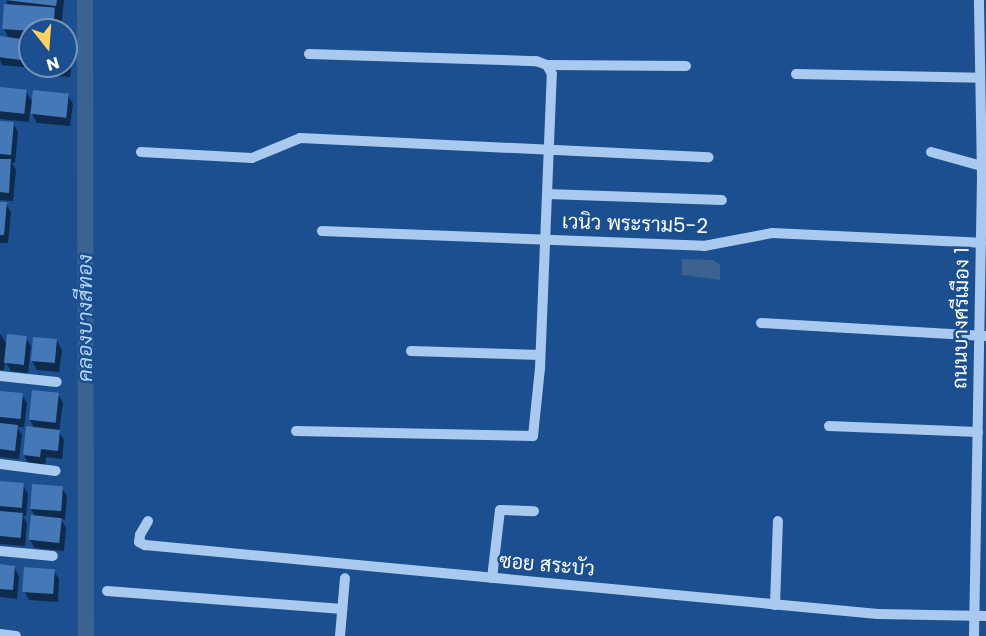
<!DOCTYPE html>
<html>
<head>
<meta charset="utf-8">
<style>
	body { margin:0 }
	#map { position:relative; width:986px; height:636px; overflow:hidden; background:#1b4f8f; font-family:Poppins,Sarabun,sans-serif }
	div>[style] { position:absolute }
	.water>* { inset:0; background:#3c6290 }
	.shadow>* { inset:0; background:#0007 }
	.canal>* { height:16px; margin:-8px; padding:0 8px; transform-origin:8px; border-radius:8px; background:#3c6290 }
	.building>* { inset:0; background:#4478b7; transform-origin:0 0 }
	.minor>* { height:10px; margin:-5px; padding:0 5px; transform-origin:5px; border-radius:5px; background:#a9c9ee }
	span { translate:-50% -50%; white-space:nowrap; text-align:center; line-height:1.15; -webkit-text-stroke:5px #1b4f8f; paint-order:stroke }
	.street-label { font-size:20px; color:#fff }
	.water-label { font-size:21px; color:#b5d3f5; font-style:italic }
	.north { position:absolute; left:18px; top:18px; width:60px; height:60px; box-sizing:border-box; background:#1b4f8f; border:2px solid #7695bc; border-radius:50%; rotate:163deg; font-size:16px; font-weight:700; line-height:24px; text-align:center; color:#fff }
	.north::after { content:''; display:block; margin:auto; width:21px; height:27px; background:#ffd166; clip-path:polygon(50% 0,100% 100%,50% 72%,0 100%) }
</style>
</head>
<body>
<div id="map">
	<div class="water">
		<i style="clip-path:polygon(682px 259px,713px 260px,720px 265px,720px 280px,682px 275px)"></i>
	</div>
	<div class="shadow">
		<i style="clip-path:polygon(7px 0,64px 0,61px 30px,30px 30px,31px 68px,2px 65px,0 60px,0 38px,9px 39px,4px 29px)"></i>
		<i style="clip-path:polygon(67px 47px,73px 55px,70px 77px,37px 74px,33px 66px,66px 66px)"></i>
		<i style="clip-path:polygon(0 88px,26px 91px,33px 104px,68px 95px,73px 104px,70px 126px,37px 123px,30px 110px,29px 122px,0 119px)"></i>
		<i style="clip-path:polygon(0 122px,13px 123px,18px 132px,15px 163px,12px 163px,16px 170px,13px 201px,0 200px)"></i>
		<i style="clip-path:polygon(0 203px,6px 204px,11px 212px,8px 243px,0 243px)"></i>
		<i style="clip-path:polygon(0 334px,8px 345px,26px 338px,31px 346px,28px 373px,11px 371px,5px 361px,4px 370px,0 370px)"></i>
		<i style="clip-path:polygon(57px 341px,62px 350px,59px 372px,37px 370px,32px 361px)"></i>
		<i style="clip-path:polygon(0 392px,22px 395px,27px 403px,24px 427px,17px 427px,22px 435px,19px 459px,0 457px)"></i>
		<i style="clip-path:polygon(58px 394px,63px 403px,59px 432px,64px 440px,62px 459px,46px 457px,45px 466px,29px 464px,24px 455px,35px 429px,30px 420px)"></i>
		<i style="clip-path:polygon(0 483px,23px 485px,28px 494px,26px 516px,23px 516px,27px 523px,25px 546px,0 544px)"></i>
		<i style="clip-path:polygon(62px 488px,67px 496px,65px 520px,61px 519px,66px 528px,64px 551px,35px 548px,30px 540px,36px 517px,31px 509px)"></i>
		<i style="clip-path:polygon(0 566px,14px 567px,19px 576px,17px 599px,0 597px)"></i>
		<i style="clip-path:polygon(54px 571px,59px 579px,58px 602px,29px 600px,24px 591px)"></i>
	</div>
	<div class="canal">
		<i style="left:85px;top:0;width:636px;rotate:89.91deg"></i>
	</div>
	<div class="building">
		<i style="clip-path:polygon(5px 0,57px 0,56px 6px)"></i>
		<i style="left:4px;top:4px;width:51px;height:25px;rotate:4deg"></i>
		<i style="left:0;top:36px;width:29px;height:21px;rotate:8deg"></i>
		<i style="clip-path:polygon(51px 66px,66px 66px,66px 69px)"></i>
		<i style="left:0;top:87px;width:27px;height:24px;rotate:6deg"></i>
		<i style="left:33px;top:90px;width:36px;height:24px;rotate:6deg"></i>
		<i style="clip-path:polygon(0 121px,14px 122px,11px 155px,0 154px)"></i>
		<i style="clip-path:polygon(0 159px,11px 159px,9px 193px,0 192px)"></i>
		<i style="clip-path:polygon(0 202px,7px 202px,4px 235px,0 235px)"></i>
		<i style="left:7px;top:334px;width:20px;height:29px;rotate:6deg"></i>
		<i style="left:33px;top:337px;width:24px;height:24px;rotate:5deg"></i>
		<i style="left:32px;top:390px;width:27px;height:30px;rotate:6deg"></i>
		<i style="left:0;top:391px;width:23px;height:26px;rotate:5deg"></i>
		<i style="clip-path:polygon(0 423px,18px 425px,15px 451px,0 449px)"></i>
		<i style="clip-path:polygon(26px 426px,60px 430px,58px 451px,41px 449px,40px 457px,23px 455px)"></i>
		<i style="left:0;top:481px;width:24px;height:25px;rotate:5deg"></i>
		<i style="left:32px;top:484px;width:31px;height:25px;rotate:4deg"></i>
		<i style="left:0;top:511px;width:23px;height:25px;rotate:5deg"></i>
		<i style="left:31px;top:515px;width:31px;height:25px;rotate:6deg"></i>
		<i style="clip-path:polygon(0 564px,15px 566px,13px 590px,0 589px)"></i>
		<i style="left:24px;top:567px;width:31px;height:25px;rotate:4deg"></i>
	</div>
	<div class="minor">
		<i style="left:309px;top:54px;width:227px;rotate:1.8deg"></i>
		<i style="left:536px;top:61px;width:12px;rotate:20deg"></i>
		<i style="left:547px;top:65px;width:139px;rotate:0.4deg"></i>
		<i style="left:796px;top:74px;width:184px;rotate:1.2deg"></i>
		<i style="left:141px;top:152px;width:111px;rotate:3.1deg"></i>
		<i style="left:252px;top:158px;width:52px;rotate:-22.6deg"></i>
		<i style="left:300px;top:138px;width:409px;rotate:2.7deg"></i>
		<i style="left:931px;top:152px;width:53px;rotate:15.4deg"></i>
		<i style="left:547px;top:194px;width:175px;rotate:2deg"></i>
		<i style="left:322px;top:231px;width:382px;rotate:2.2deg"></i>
		<i style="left:704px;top:246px;width:69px;rotate:-10.8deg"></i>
		<i style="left:772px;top:233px;width:209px;rotate:2.7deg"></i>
		<i style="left:761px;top:323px;width:224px;rotate:3.3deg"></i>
		<i style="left:411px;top:351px;width:129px;rotate:1.8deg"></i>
		<i style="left:0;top:376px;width:57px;rotate:6deg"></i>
		<i style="left:829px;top:426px;width:149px;rotate:2.3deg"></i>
		<i style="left:296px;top:431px;width:237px;rotate:1.2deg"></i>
		<i style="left:533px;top:436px;width:68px;rotate:-84.1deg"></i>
		<i style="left:540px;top:368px;width:294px;rotate:-87.7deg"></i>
		<i style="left:552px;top:74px;width:10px;rotate:-119deg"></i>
		<i style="left:0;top:464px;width:56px;rotate:7.1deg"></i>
		<i style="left:148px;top:521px;width:16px;rotate:120deg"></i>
		<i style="left:140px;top:535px;width:7px;rotate:98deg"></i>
		<i style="left:139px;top:542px;width:7px;rotate:27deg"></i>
		<i style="left:145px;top:545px;width:736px;rotate:5.38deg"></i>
		<i style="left:878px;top:614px;width:108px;rotate:1.1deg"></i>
		<i style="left:0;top:551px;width:53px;rotate:5.4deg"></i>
		<i style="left:492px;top:578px;width:68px;rotate:-83.3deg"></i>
		<i style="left:500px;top:510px;width:34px;rotate:2deg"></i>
		<i style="left:107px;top:591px;width:236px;rotate:4.4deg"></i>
		<i style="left:775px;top:605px;width:84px;rotate:-88deg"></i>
		<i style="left:0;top:634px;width:16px;rotate:7deg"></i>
		<i style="left:340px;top:636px;width:58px;rotate:-85.1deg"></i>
		<i style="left:974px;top:636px;width:460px;rotate:-89deg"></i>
		<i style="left:982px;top:176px;width:176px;rotate:-91deg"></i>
	</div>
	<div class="street-label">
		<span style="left:635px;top:224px;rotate:2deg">เวนิว พระราม5-2</span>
		<span style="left:961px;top:318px;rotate:-89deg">ถนนบางศรีเมือง 1</span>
		<span style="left:547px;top:565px;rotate:5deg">ซอย สระบัว</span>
	</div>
	<div class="water-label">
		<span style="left:85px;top:318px;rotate:-90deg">คลองบางสีทอง</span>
	</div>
	<div class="north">N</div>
</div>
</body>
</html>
